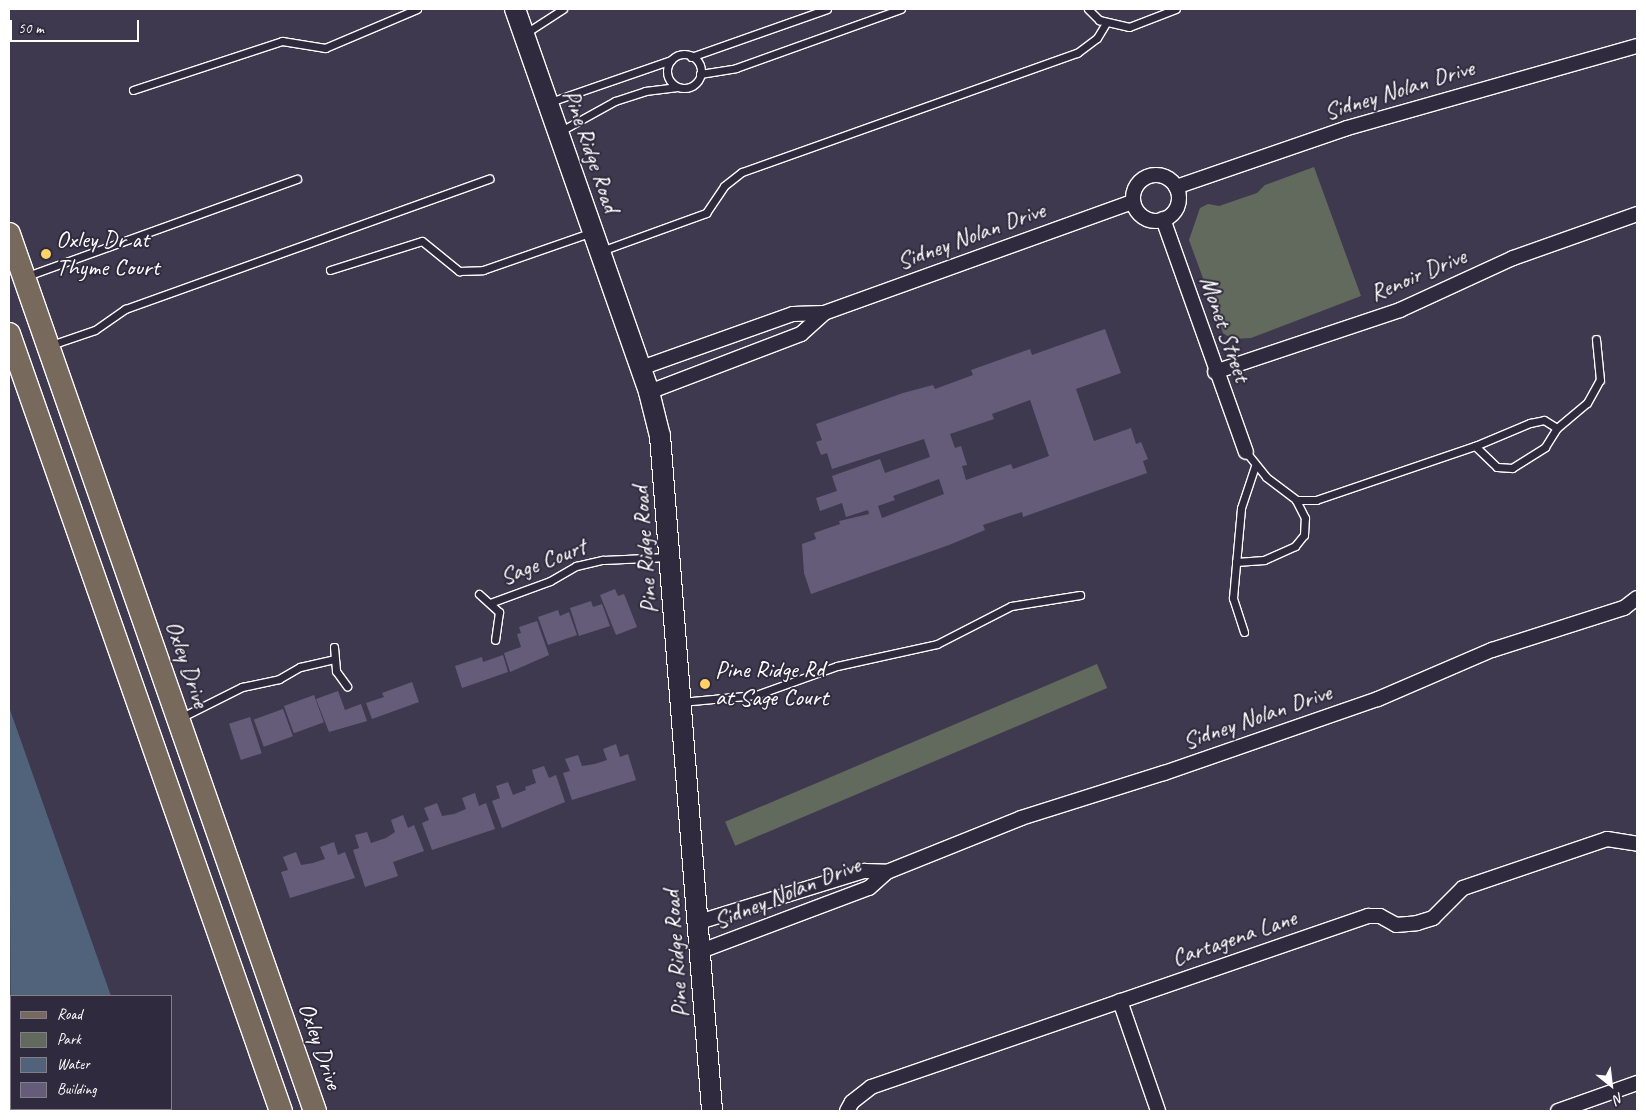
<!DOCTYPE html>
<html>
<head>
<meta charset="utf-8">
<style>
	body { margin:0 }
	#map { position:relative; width:1646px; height:1120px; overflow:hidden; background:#3f394f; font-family:Caveat,sans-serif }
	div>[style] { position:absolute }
	.green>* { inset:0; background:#626a5e; transform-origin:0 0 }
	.water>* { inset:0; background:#51627b; transform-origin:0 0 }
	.building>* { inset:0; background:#655c7a; transform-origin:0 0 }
	.roads { filter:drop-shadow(1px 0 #fff) drop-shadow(-1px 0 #fff) drop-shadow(0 1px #fff) drop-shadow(0 -1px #fff) }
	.lane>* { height:7px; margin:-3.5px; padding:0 3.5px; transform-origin:3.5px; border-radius:3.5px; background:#2f2a3d }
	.lane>.ring { margin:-3.5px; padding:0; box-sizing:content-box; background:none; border:7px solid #2f2a3d; border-radius:50% }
	.street>* { height:14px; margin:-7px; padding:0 7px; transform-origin:7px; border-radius:7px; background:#2f2a3d }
	.street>.ring { margin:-7px; padding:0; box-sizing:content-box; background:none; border:14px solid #2f2a3d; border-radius:50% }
	.secondary>* { height:20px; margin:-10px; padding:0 10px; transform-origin:10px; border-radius:10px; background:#2f2a3d }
	.primary>* { height:22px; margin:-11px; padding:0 11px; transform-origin:11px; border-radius:11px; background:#77695c }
	.dots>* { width:14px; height:14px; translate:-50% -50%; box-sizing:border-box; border:2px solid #2f2a3d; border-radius:50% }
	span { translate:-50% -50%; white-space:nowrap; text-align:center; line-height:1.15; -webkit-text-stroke:4px #2f2a3d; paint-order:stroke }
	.street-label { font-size:24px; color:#fff }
	.poi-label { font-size:24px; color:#fff }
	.left { translate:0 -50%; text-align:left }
	.frame { position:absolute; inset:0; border:10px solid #fff; pointer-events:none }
	.legend { position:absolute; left:10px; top:995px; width:162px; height:115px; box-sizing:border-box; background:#2f2a3d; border:1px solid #827f8b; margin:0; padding:6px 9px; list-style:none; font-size:15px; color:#fff }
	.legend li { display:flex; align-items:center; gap:10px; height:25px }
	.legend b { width:25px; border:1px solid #827f8b }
	.north { position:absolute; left:1586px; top:1060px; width:50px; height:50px; -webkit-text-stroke:4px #2f2a3d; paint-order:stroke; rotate:151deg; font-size:14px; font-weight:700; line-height:20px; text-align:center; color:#fff }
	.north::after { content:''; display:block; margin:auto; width:18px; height:22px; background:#fff; clip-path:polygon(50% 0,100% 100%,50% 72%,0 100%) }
	.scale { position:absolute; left:10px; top:20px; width:129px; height:22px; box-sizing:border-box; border:2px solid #fff; border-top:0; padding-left:6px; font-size:15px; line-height:18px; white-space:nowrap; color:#fff; -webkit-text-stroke:4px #2f2a3d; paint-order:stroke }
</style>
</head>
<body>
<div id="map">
	<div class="green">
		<i style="clip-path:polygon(1314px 167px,1361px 296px,1251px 338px,1232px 339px,1223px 333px,1189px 240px,1200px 208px,1208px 204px,1219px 206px,1257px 193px,1265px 185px)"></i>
		<i style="left:1097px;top:664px;width:26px;height:404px;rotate:67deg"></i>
	</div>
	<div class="water">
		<i style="clip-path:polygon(9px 707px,111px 996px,11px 996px,11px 1061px)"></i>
		<i style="left:28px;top:1109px;width:122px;height:2px"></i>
	</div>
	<div class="building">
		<i style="clip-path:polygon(evenodd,1105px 329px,1121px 373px,1076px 389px,1094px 441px,1131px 428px,1136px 444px,1141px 442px,1148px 459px,1143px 461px,1147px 473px,1023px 517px,1022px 512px,983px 525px,985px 530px,949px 545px,811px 594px,804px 573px,802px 544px,816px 539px,814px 533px,840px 524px,839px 521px,869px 514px,868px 510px,846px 517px,842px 503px,820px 511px,816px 498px,837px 491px,832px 476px,880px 459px,885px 473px,930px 457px,924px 439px,832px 469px,827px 453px,821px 455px,816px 442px,822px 440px,816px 424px,903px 393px,933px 385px,935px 389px,973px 375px,971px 370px,1030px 349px,1032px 355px,1105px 329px,1030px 400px,1049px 456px,1013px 469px,1011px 464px,966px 480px,962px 466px,967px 465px,961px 446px,955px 448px,950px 434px,994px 419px,992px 414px,1030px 400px,1105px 329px,939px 479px,944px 494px,882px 518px,878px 506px,895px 500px,893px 496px,939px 479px)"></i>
		<i style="clip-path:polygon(615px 589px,618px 596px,624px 594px,637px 627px,616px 635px,600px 595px)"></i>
		<i style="clip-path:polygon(591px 601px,593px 607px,602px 604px,610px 626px,579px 636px,570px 608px)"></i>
		<i style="clip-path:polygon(558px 610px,560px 616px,569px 612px,577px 635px,548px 645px,538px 617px)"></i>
		<i style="clip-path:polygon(537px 621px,549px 655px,510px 672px,504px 653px,521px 647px,517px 634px,521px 633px,519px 627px)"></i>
		<i style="clip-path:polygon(503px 655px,508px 672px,462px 688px,455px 666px,482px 657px,483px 662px)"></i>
		<i style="clip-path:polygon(412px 682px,419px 702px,372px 719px,366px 703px,384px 697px,382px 693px)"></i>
		<i style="clip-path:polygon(338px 691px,345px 710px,361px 704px,367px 721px,329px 732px,316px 699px)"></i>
		<i style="left:314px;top:695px;width:29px;height:32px;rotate:70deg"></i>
		<i style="left:283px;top:709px;width:29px;height:31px;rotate:70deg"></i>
		<i style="left:250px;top:717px;width:38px;height:22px;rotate:72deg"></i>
		<i style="clip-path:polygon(616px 744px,620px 757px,628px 754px,636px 780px,572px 800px,563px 773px,570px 771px,565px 759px,578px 755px,582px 766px,595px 764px,607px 760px,603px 749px)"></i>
		<i style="clip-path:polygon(544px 766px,549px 778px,556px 775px,565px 802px,502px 828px,492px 801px,500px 798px,496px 786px,508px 782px,513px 795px,526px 790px,525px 787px,536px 783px,532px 770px)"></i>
		<i style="clip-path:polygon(475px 793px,479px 806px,486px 803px,495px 829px,432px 850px,422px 823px,429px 820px,424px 808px,437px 803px,442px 816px,454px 814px,466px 809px,462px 798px)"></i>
		<i style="clip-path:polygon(403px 815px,408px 828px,414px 825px,424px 851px,393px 862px,398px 876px,365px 887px,353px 850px,359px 848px,355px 835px,367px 832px,371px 843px,386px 838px,395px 832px,391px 820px)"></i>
		<i style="clip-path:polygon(334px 842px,338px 855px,345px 852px,355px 878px,290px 898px,281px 872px,288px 870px,283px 857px,296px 852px,301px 865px,313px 863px,325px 859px,320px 847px)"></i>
	</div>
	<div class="roads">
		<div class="lane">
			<i style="left:1088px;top:9px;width:16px;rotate:45deg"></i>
			<i style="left:1099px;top:20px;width:31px;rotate:13deg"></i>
			<i style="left:1129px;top:27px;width:50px;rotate:-21deg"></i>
			<i style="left:526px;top:33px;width:44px;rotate:-33deg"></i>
			<i class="ring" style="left:667px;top:54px;width:27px;height:27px"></i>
			<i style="left:691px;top:57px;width:144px;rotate:-19.4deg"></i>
			<i style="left:700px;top:74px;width:36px;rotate:-9deg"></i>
			<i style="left:736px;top:68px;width:175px;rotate:-19.7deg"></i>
			<i style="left:133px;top:90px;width:157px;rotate:-18.2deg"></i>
			<i style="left:282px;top:41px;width:44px;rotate:9.2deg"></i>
			<i style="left:325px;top:48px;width:100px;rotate:-23deg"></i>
			<i style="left:550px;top:102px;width:128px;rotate:-19.1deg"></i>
			<i style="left:559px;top:132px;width:64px;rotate:-29deg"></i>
			<i style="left:615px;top:101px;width:32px;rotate:-18deg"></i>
			<i style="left:645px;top:91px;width:31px;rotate:-7deg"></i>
			<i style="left:601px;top:251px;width:112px;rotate:-19.9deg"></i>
			<i style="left:706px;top:213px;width:32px;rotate:-56deg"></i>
			<i style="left:724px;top:186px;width:23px;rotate:-38deg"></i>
			<i style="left:742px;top:172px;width:356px;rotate:-19.6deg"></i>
			<i style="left:1077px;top:53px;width:25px;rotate:-37deg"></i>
			<i style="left:1097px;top:38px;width:17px;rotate:-59deg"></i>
			<i style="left:330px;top:270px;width:96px;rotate:-17.5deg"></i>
			<i style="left:422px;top:241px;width:48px;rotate:39deg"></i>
			<i style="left:459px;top:271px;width:24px;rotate:-2deg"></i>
			<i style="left:483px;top:270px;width:115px;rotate:-19.2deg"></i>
			<i style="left:27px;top:276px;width:287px;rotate:-19.8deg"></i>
			<i style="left:51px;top:345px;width:46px;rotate:-18.8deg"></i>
			<i style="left:95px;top:330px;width:37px;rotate:-35deg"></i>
			<i style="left:125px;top:309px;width:387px;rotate:-19.7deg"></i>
			<i style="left:1475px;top:446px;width:30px;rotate:44deg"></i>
			<i style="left:1497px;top:467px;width:15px;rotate:4deg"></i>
			<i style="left:1512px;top:468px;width:39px;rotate:-32deg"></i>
			<i style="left:1545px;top:447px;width:22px;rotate:-58deg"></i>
			<i style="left:1246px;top:452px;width:32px;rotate:51deg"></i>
			<i style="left:1266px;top:477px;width:38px;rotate:37deg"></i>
			<i style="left:1296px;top:500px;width:20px"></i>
			<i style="left:1316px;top:500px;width:168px;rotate:-18.8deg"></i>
			<i style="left:1475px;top:446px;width:60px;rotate:-22.7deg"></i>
			<i style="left:1530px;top:423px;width:14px;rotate:-12deg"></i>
			<i style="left:1544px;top:420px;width:15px;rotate:32deg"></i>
			<i style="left:1557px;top:428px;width:39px;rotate:-40deg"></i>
			<i style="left:1587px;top:403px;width:26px;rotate:-61deg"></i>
			<i style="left:1600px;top:380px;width:41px;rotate:-95.6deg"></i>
			<i style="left:1236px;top:562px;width:28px;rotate:-4deg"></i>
			<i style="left:1264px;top:560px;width:34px;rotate:-24deg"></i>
			<i style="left:1295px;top:546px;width:14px;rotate:-51deg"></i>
			<i style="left:1304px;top:535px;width:17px;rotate:-87deg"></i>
			<i style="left:1305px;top:518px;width:20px;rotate:-117deg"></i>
			<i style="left:479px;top:594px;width:27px;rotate:42deg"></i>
			<i style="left:499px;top:612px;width:28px;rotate:98deg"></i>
			<i style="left:490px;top:603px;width:64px;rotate:-20.1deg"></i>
			<i style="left:550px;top:581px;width:30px;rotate:-30deg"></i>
			<i style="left:576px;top:566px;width:28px;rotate:-13deg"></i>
			<i style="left:603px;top:560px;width:65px;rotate:-2.6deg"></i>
			<i style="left:1244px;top:632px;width:36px;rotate:-108deg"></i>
			<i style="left:1233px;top:598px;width:90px;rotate:-84.9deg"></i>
			<i style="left:1241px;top:508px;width:44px;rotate:-71.6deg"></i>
			<i style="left:334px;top:647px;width:24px;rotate:85deg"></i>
			<i style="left:336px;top:671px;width:19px;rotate:54deg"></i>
			<i style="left:681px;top:702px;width:75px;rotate:-5.3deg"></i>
			<i style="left:756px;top:695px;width:86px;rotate:-19.7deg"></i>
			<i style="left:837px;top:666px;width:102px;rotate:-12.4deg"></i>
			<i style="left:937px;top:644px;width:83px;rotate:-27.2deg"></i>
			<i style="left:1011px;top:606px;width:70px;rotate:-9.1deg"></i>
			<i style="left:182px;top:717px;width:67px;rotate:-26.6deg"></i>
			<i style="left:242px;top:687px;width:38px;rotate:-12deg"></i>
			<i style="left:279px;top:679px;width:24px;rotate:-30deg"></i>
			<i style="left:300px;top:667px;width:35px;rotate:-13deg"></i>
		</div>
		<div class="street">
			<i class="ring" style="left:1133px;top:175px;width:32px;height:32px"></i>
			<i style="left:1176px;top:187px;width:181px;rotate:-19deg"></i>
			<i style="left:1347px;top:128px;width:301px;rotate:-15.8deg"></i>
			<i style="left:1163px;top:219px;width:247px;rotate:70.4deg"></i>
			<i style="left:641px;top:368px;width:161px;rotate:-19.6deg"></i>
			<i style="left:793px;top:314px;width:31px;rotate:-2deg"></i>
			<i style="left:824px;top:313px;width:328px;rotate:-19.8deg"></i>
			<i style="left:1215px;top:372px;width:195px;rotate:-18.5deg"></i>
			<i style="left:1400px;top:310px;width:124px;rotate:-24.7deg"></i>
			<i style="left:1513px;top:258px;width:132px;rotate:-19.5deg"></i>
			<i style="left:649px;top:392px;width:163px;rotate:-20.9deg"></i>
			<i style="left:801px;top:334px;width:31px;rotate:-42deg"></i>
			<i style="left:699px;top:922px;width:173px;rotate:-17.2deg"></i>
			<i style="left:864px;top:871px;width:23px;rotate:2deg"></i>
			<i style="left:701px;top:951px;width:179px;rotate:-20.6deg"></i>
			<i style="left:869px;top:888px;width:24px;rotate:-42deg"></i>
			<i style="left:887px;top:872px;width:144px;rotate:-21.9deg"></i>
			<i style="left:1021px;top:818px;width:150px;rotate:-17.5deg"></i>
			<i style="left:1164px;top:773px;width:226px;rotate:-19.1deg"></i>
			<i style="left:1378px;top:699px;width:124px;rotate:-23.3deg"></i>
			<i style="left:1492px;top:650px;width:139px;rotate:-17.7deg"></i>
			<i style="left:1624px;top:608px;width:16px;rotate:-38deg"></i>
			<i style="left:1120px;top:1001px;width:116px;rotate:70.9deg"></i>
			<i style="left:847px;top:1111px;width:10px;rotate:-61deg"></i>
			<i style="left:852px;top:1102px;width:24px;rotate:-38deg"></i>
			<i style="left:871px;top:1087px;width:526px;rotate:-18.99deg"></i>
			<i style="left:1368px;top:916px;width:12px"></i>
			<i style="left:1380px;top:916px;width:18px;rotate:29deg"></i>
			<i style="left:1396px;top:925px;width:21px;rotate:-5deg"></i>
			<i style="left:1417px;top:923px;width:17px;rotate:-17deg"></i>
			<i style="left:1433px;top:918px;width:42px;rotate:-45deg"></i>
			<i style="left:1463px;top:888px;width:152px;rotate:-18.8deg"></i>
			<i style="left:1607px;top:839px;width:30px;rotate:9deg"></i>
			<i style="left:1558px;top:1111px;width:84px;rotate:-19.5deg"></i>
		</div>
		<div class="secondary">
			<i style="left:515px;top:9px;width:406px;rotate:70.7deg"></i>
			<i style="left:649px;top:392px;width:45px;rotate:76deg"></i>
			<i style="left:660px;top:436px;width:677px;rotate:85.59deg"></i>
		</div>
		<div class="primary">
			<i style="left:9px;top:234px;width:929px;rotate:70.77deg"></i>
			<i style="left:9px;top:334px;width:823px;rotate:70.71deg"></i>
		</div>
	</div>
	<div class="dots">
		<i style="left:46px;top:254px;background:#ffd166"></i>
		<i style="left:705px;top:684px;background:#ffd166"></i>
	</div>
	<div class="street-label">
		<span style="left:1399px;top:90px;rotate:-17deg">Sidney Nolan Drive</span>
		<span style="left:591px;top:151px;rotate:71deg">Pine Ridge Road</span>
		<span style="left:971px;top:236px;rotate:-20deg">Sidney Nolan Drive</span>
		<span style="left:1418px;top:275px;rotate:-23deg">Renoir Drive</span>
		<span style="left:1225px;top:329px;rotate:71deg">Monet Street</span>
		<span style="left:645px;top:550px;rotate:-94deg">Pine Ridge Road</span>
		<span style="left:543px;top:562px;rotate:-21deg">Sage Court</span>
		<span style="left:187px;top:664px;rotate:71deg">Oxley Drive</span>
		<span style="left:1257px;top:717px;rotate:-19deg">Sidney Nolan Drive</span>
		<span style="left:787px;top:893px;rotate:-22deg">Sidney Nolan Drive</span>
		<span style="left:1234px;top:938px;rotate:-19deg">Cartagena Lane</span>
		<span style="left:676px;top:954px;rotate:-94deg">Pine Ridge Road</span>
		<span style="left:320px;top:1046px;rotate:71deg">Oxley Drive</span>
	</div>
	<div class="poi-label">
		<span class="left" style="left:56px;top:254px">Oxley Dr at<br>Thyme Court</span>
		<span class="left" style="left:715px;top:684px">Pine Ridge Rd<br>at Sage Court</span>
	</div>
	<div class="frame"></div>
	<ul class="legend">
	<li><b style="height:6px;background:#77695c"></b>Road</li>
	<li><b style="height:14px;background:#626a5e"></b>Park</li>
	<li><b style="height:14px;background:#51627b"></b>Water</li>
	<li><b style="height:14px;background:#655c7a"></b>Building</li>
	</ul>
	<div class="north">N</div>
	<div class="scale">50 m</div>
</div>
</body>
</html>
